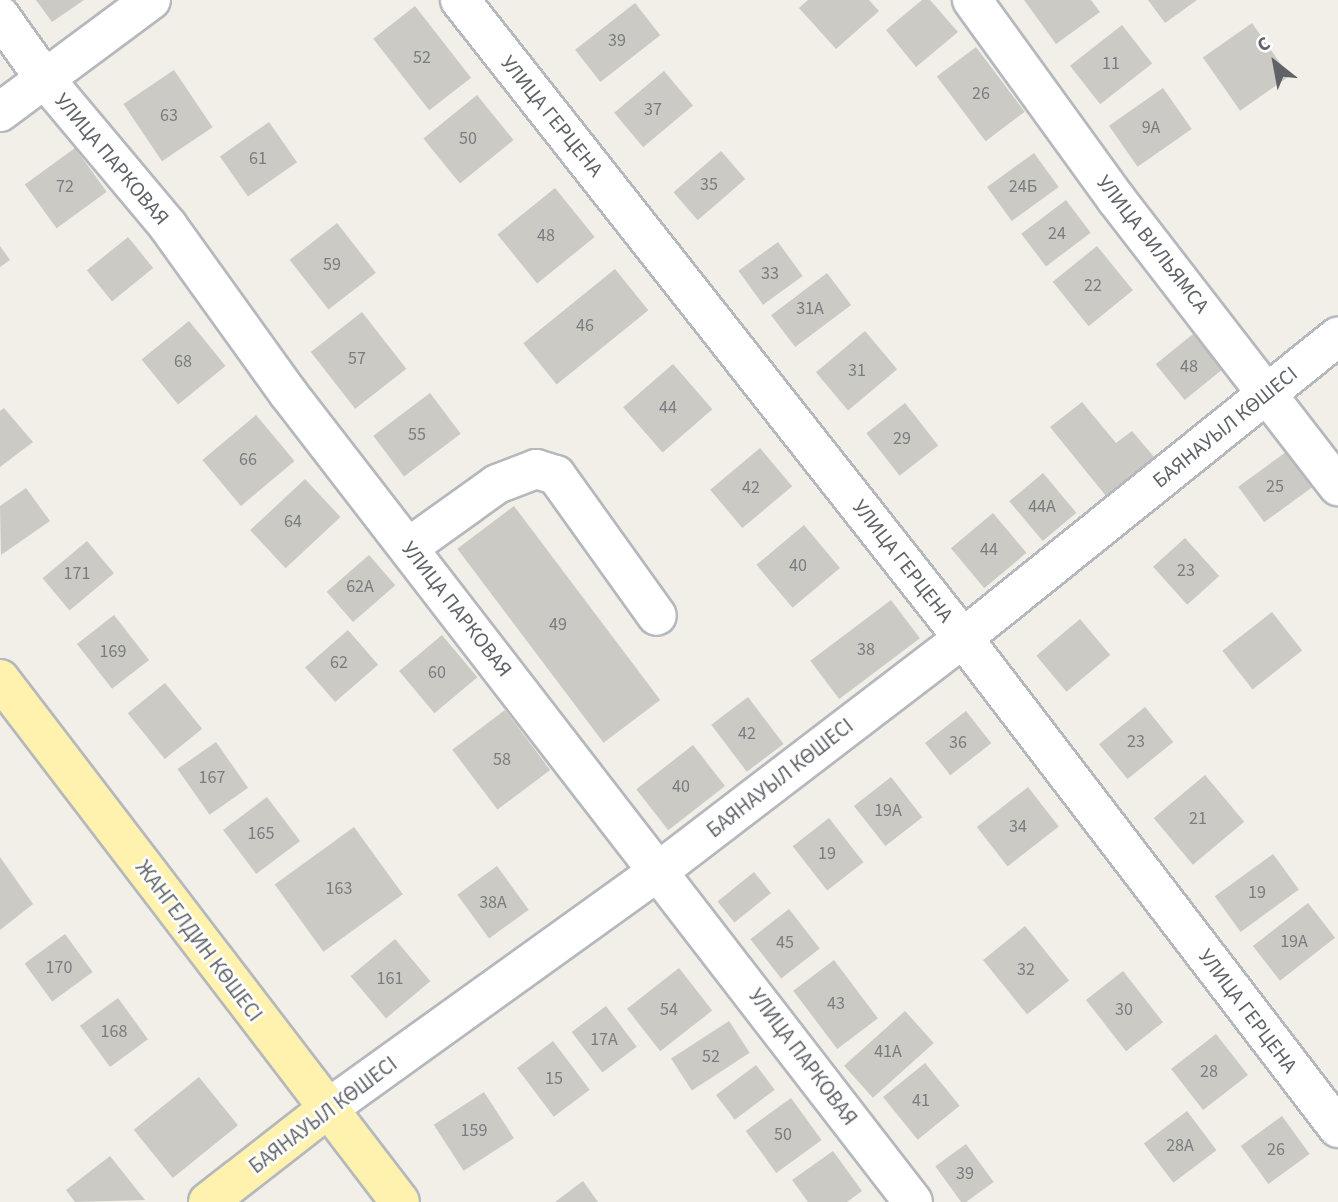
<!DOCTYPE html>
<html>
<head>
<meta charset="utf-8">
<style>
	body { margin:0 }
	#map { position:relative; width:1338px; height:1202px; overflow:hidden; background:#f1efe8; font-family:"Source Sans 3",sans-serif }
	div>[style] { position:absolute }
	.building>* { inset:0; background:#cccac5; transform-origin:0 0 }
	.roads { filter:drop-shadow(2px 0 #b5b8bc) drop-shadow(-2px 0 #b5b8bc) drop-shadow(0 2px #b5b8bc) drop-shadow(0 -2px #b5b8bc) }
	.minor>* { height:38px; margin:-19px; padding:0 19px; transform-origin:19px; border-radius:19px; background:#fff }
	.major>* { height:38px; margin:-19px; padding:0 19px; transform-origin:19px; border-radius:19px; background:#fff2af }
	span { translate:-50% -50%; white-space:nowrap; text-align:center; line-height:1.15; -webkit-text-stroke:5px #fff; paint-order:stroke }
	.number-label { font-size:18px; color:#7a7d7f }
	.number-label span { -webkit-text-stroke-width:0 }
	.street-label { font-size:21px; color:#5f6368 }
	.north { position:absolute; left:1240px; top:28px; width:70px; height:70px; -webkit-text-stroke:5px #fff; paint-order:stroke; rotate:329deg; font-size:19px; font-weight:700; line-height:28px; text-align:center; color:#5f6368 }
	.north::after { content:''; display:block; margin:auto; width:24px; height:32px; background:#5f6368; clip-path:polygon(50% 0,100% 100%,50% 72%,0 100%) }
</style>
</head>
<body>
<div id="map">
	<div class="building">
		<i style="clip-path:polygon(36px 0,84px 0,52px 22px)"></i>
		<i style="clip-path:polygon(808px 0,869px 0,879px 11px,836px 49px,799px 8px)"></i>
		<i style="clip-path:polygon(922px 0,930px 0,958px 32px,916px 67px,886px 30px)"></i>
		<i style="clip-path:polygon(1024px 0,1091px 0,1100px 12px,1056px 44px)"></i>
		<i style="clip-path:polygon(1148px 0,1197px 0,1165px 23px)"></i>
		<i style="left:635px;top:3px;width:41px;height:76px;rotate:52deg"></i>
		<i style="left:415px;top:6px;width:91px;height:53px;rotate:52deg"></i>
		<i style="left:1252px;top:23px;width:65px;height:60px;rotate:55deg"></i>
		<i style="left:1122px;top:25px;width:49px;height:66px;rotate:52deg"></i>
		<i style="left:976px;top:47px;width:81px;height:49px;rotate:53deg"></i>
		<i style="left:174px;top:70px;width:69px;height:61px;rotate:56deg"></i>
		<i style="left:664px;top:71px;width:45px;height:65px;rotate:50deg"></i>
		<i style="left:1163px;top:88px;width:50px;height:66px;rotate:55deg"></i>
		<i style="left:477px;top:95px;width:58px;height:69px;rotate:51deg"></i>
		<i style="left:269px;top:122px;width:49px;height:60px;rotate:55deg"></i>
		<i style="left:75px;top:148px;width:54px;height:62px;rotate:54deg"></i>
		<i style="left:721px;top:151px;width:37px;height:63px;rotate:49deg"></i>
		<i style="left:1034px;top:153px;width:42px;height:58px;rotate:54deg"></i>
		<i style="left:555px;top:188px;width:63px;height:74px;rotate:51deg"></i>
		<i style="left:1066px;top:200px;width:41px;height:56px;rotate:53deg"></i>
		<i style="left:337px;top:223px;width:63px;height:60px;rotate:52deg"></i>
		<i style="left:128px;top:237px;width:40px;height:53px;rotate:51deg"></i>
		<i style="left:778px;top:242px;width:42px;height:49px;rotate:54deg"></i>
		<i style="clip-path:polygon(0 246px,10px 260px,0 267px)"></i>
		<i style="left:1097px;top:246px;width:57px;height:57px;rotate:51deg"></i>
		<i style="left:615px;top:269px;width:53px;height:118px;rotate:51deg"></i>
		<i style="left:827px;top:273px;width:40px;height:70px;rotate:53deg"></i>
		<i style="left:362px;top:312px;width:72px;height:65px;rotate:52deg"></i>
		<i style="left:189px;top:321px;width:58px;height:61px;rotate:51deg"></i>
		<i style="left:865px;top:331px;width:50px;height:64px;rotate:50deg"></i>
		<i style="left:1193px;top:334px;width:46px;height:48px;rotate:51deg"></i>
		<i style="left:673px;top:364px;width:60px;height:66px;rotate:49deg"></i>
		<i style="left:430px;top:393px;width:51px;height:71px;rotate:53deg"></i>
		<i style="clip-path:polygon(1082px 402px,1116px 443px,1132px 431px,1155px 458px,1106px 496px,1050px 427px)"></i>
		<i style="left:905px;top:403px;width:54px;height:49px;rotate:52deg"></i>
		<i style="clip-path:polygon(4px 408px,33px 442px,0 467px,0 411px)"></i>
		<i style="left:256px;top:415px;width:60px;height:70px;rotate:50deg"></i>
		<i style="left:760px;top:448px;width:50px;height:65px;rotate:50deg"></i>
		<i style="left:1286px;top:452px;width:44px;height:59px;rotate:54deg"></i>
		<i style="left:1043px;top:473px;width:52px;height:44px;rotate:50deg"></i>
		<i style="left:305px;top:479px;width:52px;height:75px;rotate:47deg"></i>
		<i style="clip-path:polygon(26px 488px,50px 521px,1px 555px,0 506px)"></i>
		<i style="left:514px;top:506px;width:243px;height:71px;rotate:53deg"></i>
		<i style="left:993px;top:513px;width:52px;height:55px;rotate:50deg"></i>
		<i style="left:804px;top:525px;width:56px;height:62px;rotate:50deg"></i>
		<i style="left:1185px;top:538px;width:51px;height:43px;rotate:48deg"></i>
		<i style="left:87px;top:541px;width:42px;height:58px;rotate:50deg"></i>
		<i style="left:369px;top:555px;width:40px;height:56px;rotate:49deg"></i>
		<i style="left:891px;top:600px;width:48px;height:101px;rotate:53deg"></i>
		<i style="left:1272px;top:612px;width:49px;height:63px;rotate:52deg"></i>
		<i style="left:114px;top:615px;width:57px;height:47px;rotate:52deg"></i>
		<i style="left:1080px;top:619px;width:47px;height:57px;rotate:50deg"></i>
		<i style="left:348px;top:630px;width:46px;height:57px;rotate:49deg"></i>
		<i style="left:442px;top:635px;width:55px;height:56px;rotate:50deg"></i>
		<i style="left:165px;top:683px;width:59px;height:48px;rotate:51deg"></i>
		<i style="left:748px;top:697px;width:59px;height:46px;rotate:53deg"></i>
		<i style="left:1145px;top:707px;width:45px;height:59px;rotate:51deg"></i>
		<i style="left:505px;top:710px;width:75px;height:66px;rotate:53deg"></i>
		<i style="left:966px;top:711px;width:41px;height:52px;rotate:52deg"></i>
		<i style="left:216px;top:742px;width:56px;height:47px;rotate:55deg"></i>
		<i style="left:693px;top:745px;width:52px;height:72px;rotate:52deg"></i>
		<i style="left:1205px;top:775px;width:61px;height:67px;rotate:50deg"></i>
		<i style="left:891px;top:777px;width:51px;height:47px;rotate:52deg"></i>
		<i style="left:1028px;top:787px;width:50px;height:65px;rotate:52deg"></i>
		<i style="left:267px;top:797px;width:55px;height:55px;rotate:53deg"></i>
		<i style="left:829px;top:818px;width:56px;height:46px;rotate:52deg"></i>
		<i style="left:354px;top:827px;width:83px;height:98px;rotate:54deg"></i>
		<i style="left:1273px;top:854px;width:44px;height:72px;rotate:54deg"></i>
		<i style="clip-path:polygon(0 857px,33px 904px,0 930px)"></i>
		<i style="left:497px;top:866px;width:54px;height:49px;rotate:54deg"></i>
		<i style="left:754px;top:872px;width:27px;height:47px;rotate:51deg"></i>
		<i style="left:1308px;top:903px;width:44px;height:70px;rotate:52deg"></i>
		<i style="left:789px;top:909px;width:50px;height:49px;rotate:52deg"></i>
		<i style="left:1025px;top:926px;width:70px;height:54px;rotate:51deg"></i>
		<i style="left:65px;top:934px;width:47px;height:50px;rotate:54deg"></i>
		<i style="left:395px;top:939px;width:55px;height:58px;rotate:50deg"></i>
		<i style="left:834px;top:960px;width:73px;height:51px;rotate:53deg"></i>
		<i style="left:679px;top:968px;width:54px;height:66px;rotate:52deg"></i>
		<i style="left:1123px;top:971px;width:65px;height:47px;rotate:52deg"></i>
		<i style="left:118px;top:998px;width:51px;height:47px;rotate:54deg"></i>
		<i style="left:606px;top:1006px;width:51px;height:43px;rotate:53deg"></i>
		<i style="left:905px;top:1011px;width:43px;height:82px;rotate:48deg"></i>
		<i style="left:729px;top:1021px;width:38px;height:69px;rotate:57deg"></i>
		<i style="left:1216px;top:1034px;width:52px;height:57px;rotate:52deg"></i>
		<i style="left:553px;top:1041px;width:61px;height:45px;rotate:53deg"></i>
		<i style="left:925px;top:1063px;width:55px;height:54px;rotate:51deg"></i>
		<i style="left:756px;top:1065px;width:31px;height:50px;rotate:53deg"></i>
		<i style="left:199px;top:1077px;width:62px;height:84px;rotate:51deg"></i>
		<i style="left:484px;top:1092px;width:55px;height:60px;rotate:57deg"></i>
		<i style="left:791px;top:1098px;width:52px;height:56px;rotate:54deg"></i>
		<i style="left:1187px;top:1111px;width:49px;height:54px;rotate:53deg"></i>
		<i style="left:1282px;top:1116px;width:47px;height:51px;rotate:54deg"></i>
		<i style="left:966px;top:1144px;width:47px;height:38px;rotate:54deg"></i>
		<i style="clip-path:polygon(833px 1151px,862px 1191px,847px 1202px,808px 1202px,792px 1180px)"></i>
		<i style="clip-path:polygon(110px 1156px,145px 1200px,75px 1202px,66px 1190px)"></i>
		<i style="clip-path:polygon(583px 1181px,598px 1202px,555px 1202px)"></i>
	</div>
	<div class="roads">
		<div class="minor">
			<i style="left:460px;top:0;width:812px;rotate:51.75deg"></i>
			<i style="left:963px;top:638px;width:617px;rotate:52.57deg"></i>
			<i style="left:972px;top:0;width:246px;rotate:54.1deg"></i>
			<i style="left:1116px;top:199px;width:363px;rotate:52.3deg"></i>
			<i style="left:0;top:16px;width:76px;rotate:54.6deg"></i>
			<i style="left:44px;top:78px;width:193px;rotate:50deg"></i>
			<i style="left:168px;top:226px;width:206px;rotate:54.3deg"></i>
			<i style="left:288px;top:393px;width:1022px;rotate:52.31deg"></i>
			<i style="left:0;top:112px;width:188px;rotate:-36.6deg"></i>
			<i style="left:409px;top:547px;width:108px;rotate:-35.6deg"></i>
			<i style="left:497px;top:484px;width:42px;rotate:-21deg"></i>
			<i style="left:536px;top:469px;width:21px;rotate:17deg"></i>
			<i style="left:556px;top:475px;width:173px;rotate:54.4deg"></i>
			<i style="left:326px;top:1110px;width:411px;rotate:-35.7deg"></i>
			<i style="left:660px;top:870px;width:382px;rotate:-37.4deg"></i>
			<i style="left:963px;top:638px;width:481px;rotate:-38.8deg"></i>
		</div>
		<div class="major">
			<i style="left:0;top:679px;width:658px;rotate:52.59deg"></i>
			<i style="left:208px;top:1202px;width:150px;rotate:-37.9deg"></i>
		</div>
	</div>
	<div class="number-label">
		<span style="left:617px;top:41px">39</span>
		<span style="left:422px;top:58px">52</span>
		<span style="left:1111px;top:64px">11</span>
		<span style="left:981px;top:94px">26</span>
		<span style="left:653px;top:110px">37</span>
		<span style="left:169px;top:116px">63</span>
		<span style="left:1151px;top:128px">9А</span>
		<span style="left:468px;top:139px">50</span>
		<span style="left:258px;top:159px">61</span>
		<span style="left:709px;top:185px">35</span>
		<span style="left:65px;top:187px">72</span>
		<span style="left:1023px;top:187px">24Б</span>
		<span style="left:1057px;top:234px">24</span>
		<span style="left:546px;top:236px">48</span>
		<span style="left:332px;top:265px">59</span>
		<span style="left:770px;top:274px">33</span>
		<span style="left:1093px;top:286px">22</span>
		<span style="left:810px;top:309px">31А</span>
		<span style="left:585px;top:326px">46</span>
		<span style="left:357px;top:359px">57</span>
		<span style="left:183px;top:362px">68</span>
		<span style="left:1189px;top:367px">48</span>
		<span style="left:857px;top:371px">31</span>
		<span style="left:668px;top:408px">44</span>
		<span style="left:417px;top:435px">55</span>
		<span style="left:902px;top:439px">29</span>
		<span style="left:248px;top:460px">66</span>
		<span style="left:1275px;top:487px">25</span>
		<span style="left:751px;top:488px">42</span>
		<span style="left:1042px;top:507px">44А</span>
		<span style="left:293px;top:522px">64</span>
		<span style="left:989px;top:550px">44</span>
		<span style="left:798px;top:566px">40</span>
		<span style="left:1186px;top:571px">23</span>
		<span style="left:77px;top:574px">171</span>
		<span style="left:360px;top:587px">62А</span>
		<span style="left:558px;top:625px">49</span>
		<span style="left:866px;top:650px">38</span>
		<span style="left:113px;top:652px">169</span>
		<span style="left:339px;top:663px">62</span>
		<span style="left:437px;top:673px">60</span>
		<span style="left:747px;top:734px">42</span>
		<span style="left:1136px;top:742px">23</span>
		<span style="left:958px;top:743px">36</span>
		<span style="left:502px;top:760px">58</span>
		<span style="left:212px;top:778px">167</span>
		<span style="left:681px;top:787px">40</span>
		<span style="left:888px;top:811px">19А</span>
		<span style="left:1198px;top:819px">21</span>
		<span style="left:1018px;top:827px">34</span>
		<span style="left:261px;top:834px">165</span>
		<span style="left:827px;top:854px">19</span>
		<span style="left:339px;top:889px">163</span>
		<span style="left:1257px;top:893px">19</span>
		<span style="left:493px;top:903px">38А</span>
		<span style="left:1294px;top:942px">19А</span>
		<span style="left:785px;top:943px">45</span>
		<span style="left:59px;top:968px">170</span>
		<span style="left:1026px;top:970px">32</span>
		<span style="left:390px;top:979px">161</span>
		<span style="left:836px;top:1004px">43</span>
		<span style="left:669px;top:1010px">54</span>
		<span style="left:1124px;top:1010px">30</span>
		<span style="left:114px;top:1032px">168</span>
		<span style="left:604px;top:1040px">17А</span>
		<span style="left:888px;top:1052px">41А</span>
		<span style="left:711px;top:1057px">52</span>
		<span style="left:1209px;top:1072px">28</span>
		<span style="left:554px;top:1079px">15</span>
		<span style="left:921px;top:1101px">41</span>
		<span style="left:474px;top:1131px">159</span>
		<span style="left:783px;top:1135px">50</span>
		<span style="left:1180px;top:1146px">28А</span>
		<span style="left:1276px;top:1150px">26</span>
		<span style="left:965px;top:1174px">39</span>
	</div>
	<div class="street-label">
		<span style="left:552px;top:116px;rotate:51deg">УЛИЦА ГЕРЦЕНА</span>
		<span style="left:112px;top:159px;rotate:50deg">УЛИЦА ПАРКОВАЯ</span>
		<span style="left:1153px;top:244px;rotate:52deg">УЛИЦА ВИЛЬЯМСА</span>
		<span style="left:1225px;top:427px;rotate:-39deg">БАЯНАУЫЛ КӨШЕСІ</span>
		<span style="left:903px;top:561px;rotate:52deg">УЛИЦА ГЕРЦЕНА</span>
		<span style="left:457px;top:609px;rotate:52deg">УЛИЦА ПАРКОВАЯ</span>
		<span style="left:780px;top:778px;rotate:-38deg">БАЯНАУЫЛ КӨШЕСІ</span>
		<span style="left:199px;top:941px;rotate:53deg">ЖАНГЕЛДИН КӨШЕСІ</span>
		<span style="left:1248px;top:1011px;rotate:53deg">УЛИЦА ГЕРЦЕНА</span>
		<span style="left:803px;top:1057px;rotate:53deg">УЛИЦА ПАРКОВАЯ</span>
		<span style="left:323px;top:1115px;rotate:-37deg">БАЯНАУЫЛ КӨШЕСІ</span>
	</div>
	<div class="north">С</div>
</div>
</body>
</html>
